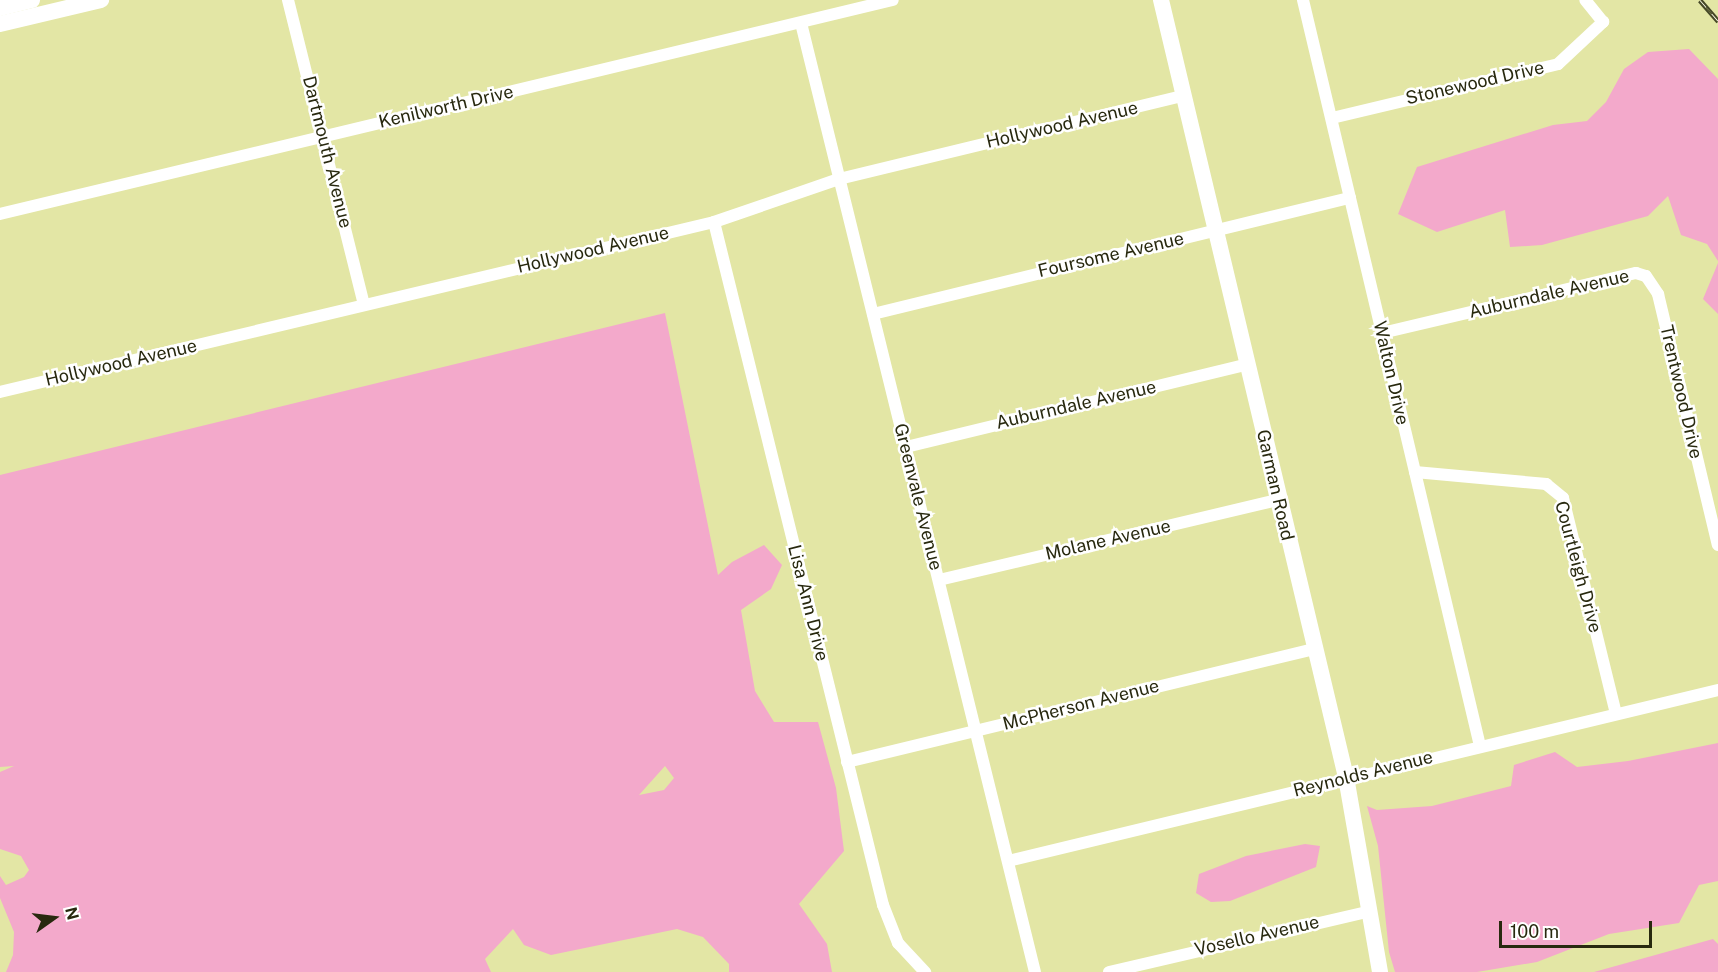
<!DOCTYPE html>
<style>
body{margin:0}
#map{position:relative;width:1718px;height:972px;overflow:hidden;background:#e3e6a5;font-family:"Public Sans",sans-serif}
div>[style]{position:absolute}
[style*='--x']{left:calc(var(--x)*1px);top:calc(var(--y)*1px);width:calc(var(--w)*1px);rotate:calc(var(--a)*1deg)}
.green>*{inset:0;background:#f3a9cb}
.street>*{height:12px;margin:-6px;padding:0 6px;transform-origin:6px;border-radius:6px;background:#fff}
.secondary>*{height:16px;margin:-8px;padding:0 8px;transform-origin:8px;border-radius:8px;background:#fff}
.rail>*{height:5px;margin-top:-2.5px;transform-origin:0;background:repeating-linear-gradient(90deg,#fff 0 9px,#454727 0 18px);box-sizing:border-box;border-block:2px solid #454727}
span{translate:-50% -50%;white-space:nowrap;text-align:center;line-height:1.15;-webkit-text-stroke:5px #fff;paint-order:stroke}
.street-label{font-size:18px;color:#28290f}
.north{position:absolute;left:24px;top:888px;width:60px;height:60px;-webkit-text-stroke:4px #fff;paint-order:stroke;rotate:76deg;font-size:16px;font-weight:700;line-height:24px;text-align:center;color:#28290f}
.north::after{content:'';display:block;margin:auto;width:21px;height:27px;background:#28290f;clip-path:polygon(50% 0,100% 100%,50% 72%,0 100%)}
.scale{position:absolute;left:1499px;top:921px;width:153px;height:27px;box-sizing:border-box;border:3px solid #28290f;border-top:0;padding-left:8px;font-size:18px;line-height:21px;white-space:nowrap;color:#28290f;-webkit-text-stroke:4px #fff;paint-order:stroke}
</style>
<div id="map">
<div class="green">
<i style="clip-path:polygon(1689px 49px,1718px 79px,1718px 261px,1707px 244px,1681px 235px,1668px 196px,1648px 216px,1542px 245px,1510px 247px,1505px 210px,1437px 232px,1398px 214px,1417px 167px,1553px 125px,1587px 121px,1606px 102px,1624px 69px,1648px 52px)"></i>
<i style="clip-path:polygon(1718px 263px,1718px 314px,1703px 299px)"></i>
<i style="clip-path:polygon(evenodd,665px 313px,718px 575px,732px 562px,764px 545px,782px 565px,771px 589px,741px 610px,755px 691px,774px 722px,818px 722px,836px 788px,844px 851px,799px 904px,827px 944px,832px 972px,729px 972px,729px 964px,703px 937px,677px 929px,551px 955px,524px 945px,513px 929px,485px 959px,491px 972px,6px 972px,13px 955px,14px 932px,0 898px,0 876px,6px 885px,24px 877px,29px 870px,21px 856px,0 849px,0 772px,14px 766px,0 767px,0 475px,665px 313px,665px 766px,674px 778px,664px 790px,639px 795px,665px 766px)"></i>
<i style="clip-path:polygon(1718px 743px,1718px 881px,1699px 885px,1679px 923px,1609px 934px,1537px 962px,1477px 972px,1395px 972px,1389px 952px,1378px 846px,1367px 806px,1377px 810px,1432px 806px,1511px 786px,1514px 765px,1555px 752px,1577px 767px,1628px 761px)"></i>
<i style="clip-path:polygon(1305px 844px,1320px 846px,1316px 867px,1230px 901px,1211px 902px,1196px 893px,1199px 874px,1246px 856px)"></i>
<i style="clip-path:polygon(1713px 939px,1718px 944px,1718px 972px,1594px 972px)"></i>
</div>
<div class="street">
<i style="--x:288;--y:0;--w:314;--a:76"></i>
<i style="--x:1303;--y:0;--w:767;--a:76.65"></i>
<i style="--x:801;--y:23;--w:977;--a:76.15"></i>
<i style="--x:1332;--y:118;--w:232;--a:-13.4"></i>
<i style="--x:1558;--y:64;--w:62;--a:-43"></i>
<i style="--x:1603;--y:22;--w:28;--a:-129"></i>
<i style="--x:0;--y:214;--w:918;--a:-13.48"></i>
<i style="--x:714;--y:222;--w:704;--a:76.1"></i>
<i style="--x:883;--y:905;--w:41;--a:68.5"></i>
<i style="--x:898;--y:943;--w:40;--a:47"></i>
<i style="--x:873;--y:314;--w:491;--a:-13.7"></i>
<i style="--x:1382;--y:333;--w:261;--a:-13.3"></i>
<i style="--x:1636;--y:273;--w:10;--a:17"></i>
<i style="--x:1646;--y:276;--w:22;--a:56"></i>
<i style="--x:1658;--y:294;--w:258;--a:76.6"></i>
<i style="--x:0;--y:392;--w:734;--a:-13.39"></i>
<i style="--x:714;--y:222;--w:132;--a:-19"></i>
<i style="--x:839;--y:179;--w:354;--a:-13.6"></i>
<i style="--x:906;--y:447;--w:350;--a:-13.6"></i>
<i style="--x:1415;--y:472;--w:132;--a:5.2"></i>
<i style="--x:1546;--y:484;--w:22;--a:39"></i>
<i style="--x:1563;--y:498;--w:222;--a:76.2"></i>
<i style="--x:939;--y:580;--w:348;--a:-13.3"></i>
<i style="--x:847;--y:762;--w:480;--a:-13.6"></i>
<i style="--x:1008;--y:861;--w:730;--a:-13.54"></i>
<i style="--x:1109;--y:972;--w:269;--a:-13.1"></i>
</div>
<div class="secondary">
<i style="--x:1161;--y:0;--w:799;--a:76.61"></i>
<i style="--x:1346;--y:777;--w:198;--a:80.1"></i>
<i style="--x:0;--y:8;--w:33;--a:-14"></i>
<i style="--x:0;--y:24;--w:104;--a:-13.4"></i>
</div>
<div class="rail">
<i style="--x:1700;--y:0;--w:28;--a:49"></i>
</div>
<div class="street-label">
<span style="left:1475px;top:83px;rotate:-13deg">Stonewood Drive</span>
<span style="left:446px;top:107px;rotate:-13deg">Kenilworth Drive</span>
<span style="left:1062px;top:125px;rotate:-13deg">Hollywood Avenue</span>
<span style="left:327px;top:152px;rotate:76deg">Dartmouth Avenue</span>
<span style="left:593px;top:250px;rotate:-13deg">Hollywood Avenue</span>
<span style="left:1111px;top:255px;rotate:-13deg">Foursome Avenue</span>
<span style="left:1549px;top:294px;rotate:-13deg">Auburndale Avenue</span>
<span style="left:121px;top:363px;rotate:-13deg">Hollywood Avenue</span>
<span style="left:1391px;top:373px;rotate:77deg">Walton Drive</span>
<span style="left:1681px;top:392px;rotate:77deg">Trentwood Drive</span>
<span style="left:1076px;top:405px;rotate:-13deg">Auburndale Avenue</span>
<span style="left:1275px;top:485px;rotate:77deg">Garman Road</span>
<span style="left:918px;top:497px;rotate:76deg">Greenvale Avenue</span>
<span style="left:1108px;top:540px;rotate:-13deg">Molane Avenue</span>
<span style="left:1578px;top:567px;rotate:75deg">Courtleigh Drive</span>
<span style="left:808px;top:603px;rotate:76deg">Lisa Ann Drive</span>
<span style="left:1081px;top:705px;rotate:-14deg">McPherson Avenue</span>
<span style="left:1363px;top:774px;rotate:-14deg">Reynolds Avenue</span>
<span style="left:1257px;top:936px;rotate:-13deg">Vosello Avenue</span>
</div>
<div class="north">N</div>
<div class="scale">100 m</div>
</div>
